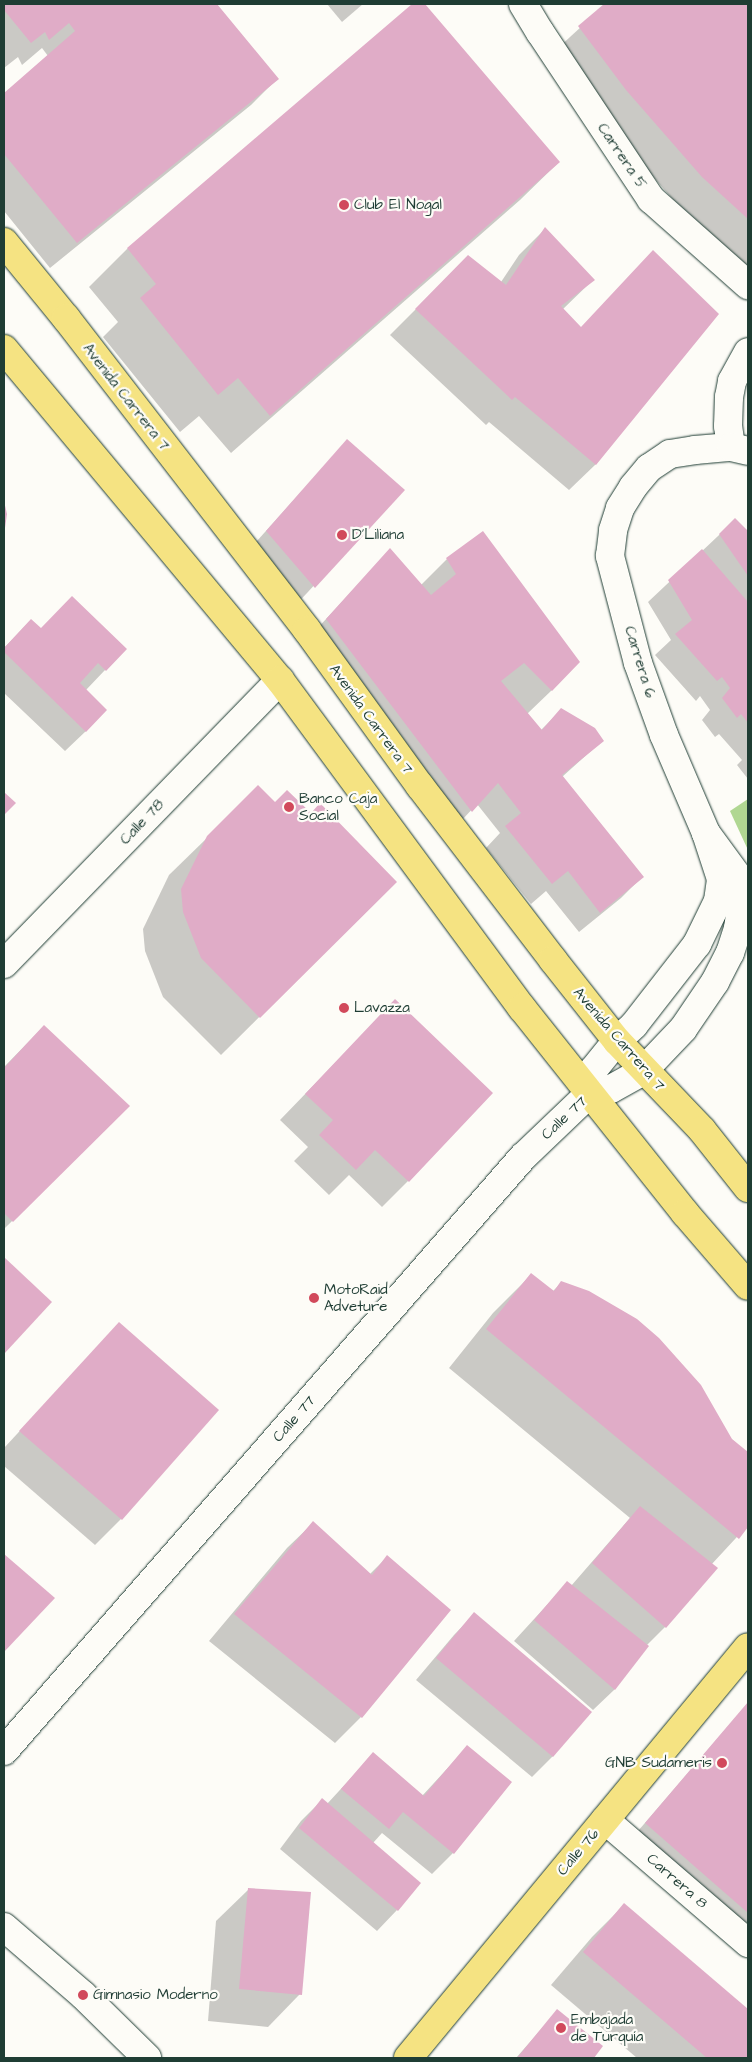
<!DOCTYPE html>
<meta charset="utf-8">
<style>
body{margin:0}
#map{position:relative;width:752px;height:2062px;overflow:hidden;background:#fdfcf7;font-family:"Architects Daughter",sans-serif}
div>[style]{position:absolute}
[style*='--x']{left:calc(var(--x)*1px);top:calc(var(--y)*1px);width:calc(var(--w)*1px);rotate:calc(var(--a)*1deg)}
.green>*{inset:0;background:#b0d792}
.shadow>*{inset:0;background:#0003}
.building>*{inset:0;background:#e0acc7}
.roads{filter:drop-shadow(0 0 1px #1f3d34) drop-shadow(0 0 1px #1f3d34)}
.minor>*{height:28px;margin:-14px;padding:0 14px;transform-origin:14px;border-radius:14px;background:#fdfcf7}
.major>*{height:28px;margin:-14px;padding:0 14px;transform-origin:14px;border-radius:14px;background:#f5e382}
.dots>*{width:14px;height:14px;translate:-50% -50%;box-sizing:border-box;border:2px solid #fdfcf7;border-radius:50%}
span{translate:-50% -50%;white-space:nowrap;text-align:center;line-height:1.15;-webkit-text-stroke:4.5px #fdfcf7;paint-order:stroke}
.street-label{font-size:15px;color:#1f3d34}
.poi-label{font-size:15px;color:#1f3d34}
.left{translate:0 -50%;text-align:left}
.right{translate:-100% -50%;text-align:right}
.frame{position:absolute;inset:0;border:5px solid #1f3d34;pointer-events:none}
</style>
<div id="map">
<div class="green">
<i style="clip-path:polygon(748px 799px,748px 850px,730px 811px)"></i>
</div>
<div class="shadow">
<i style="clip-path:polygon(4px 4px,215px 4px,277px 79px,251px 105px,50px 268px,4px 211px,4px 94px,48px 56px,42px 48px,22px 65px,18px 57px,4px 68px)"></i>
<i style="clip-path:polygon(327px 4px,363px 4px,342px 22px)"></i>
<i style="clip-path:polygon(414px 4px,423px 4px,559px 162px,520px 200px,231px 453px,199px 416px,180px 432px,103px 337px,118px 322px,89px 287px,127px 249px)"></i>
<i style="clip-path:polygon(606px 4px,748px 4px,748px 268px,676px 203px,601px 117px,558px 48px)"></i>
<i style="clip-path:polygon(545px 229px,593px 280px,562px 310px,580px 328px,717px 314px,595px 465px,569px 490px,489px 422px,486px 425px,390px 335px,468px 257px,501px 282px,519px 255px)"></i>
<i style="clip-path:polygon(347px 441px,403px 490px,293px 608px,246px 553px)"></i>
<i style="clip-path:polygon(735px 520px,748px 532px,748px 779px,737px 765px,742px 760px,719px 734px,715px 737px,702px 720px,710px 710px,700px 696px,696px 701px,655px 655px,671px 640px,648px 602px)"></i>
<i style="clip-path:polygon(390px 550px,421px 585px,447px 559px,552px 690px,527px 714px,541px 730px,562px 709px,602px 741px,562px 777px,642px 877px,621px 898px,579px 932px,546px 891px,531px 904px,486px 848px,500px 833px,477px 804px,446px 837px,301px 646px)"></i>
<i style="clip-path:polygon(31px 620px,41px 629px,125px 649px,86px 690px,86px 731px,65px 751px,4px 693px,4px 648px)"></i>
<i style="clip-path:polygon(275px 804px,395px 882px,221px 1055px,163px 997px,145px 951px,143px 929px,169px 875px,208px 837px)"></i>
<i style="clip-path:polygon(395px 1001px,408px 1181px,382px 1207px,349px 1175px,329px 1195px,294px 1161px,308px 1147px,280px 1120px)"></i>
<i style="clip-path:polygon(44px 1026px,128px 1106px,4px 1229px,4px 1067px)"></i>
<i style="clip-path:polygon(4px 1259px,50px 1302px,4px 1352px)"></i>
<i style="clip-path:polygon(531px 1275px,552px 1292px,561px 1283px,748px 1454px,748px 1525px,711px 1565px,665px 1627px,647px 1645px,614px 1690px,593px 1710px,514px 1641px,567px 1583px,571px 1586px,630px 1518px,449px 1368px,493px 1313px)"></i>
<i style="clip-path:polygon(119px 1324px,121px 1519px,95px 1545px,4px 1466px,4px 1448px)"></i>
<i style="clip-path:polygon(313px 1523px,370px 1574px,387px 1557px,361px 1717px,335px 1743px,209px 1641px,287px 1548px)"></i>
<i style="clip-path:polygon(4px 1555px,53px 1598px,4px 1650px)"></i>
<i style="clip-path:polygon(474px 1614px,553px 1756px,532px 1777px,416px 1680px,454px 1635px)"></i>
<i style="clip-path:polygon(748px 1703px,748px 1921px,745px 1924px,638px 1831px)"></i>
<i style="clip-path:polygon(467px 1747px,510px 1783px,453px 1853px,432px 1874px,382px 1833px,373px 1843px,397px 1910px,377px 1931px,280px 1849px,301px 1821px,322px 1800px,327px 1804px,373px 1754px,422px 1796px)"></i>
<i style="clip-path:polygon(249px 1889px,300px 1994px,268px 2027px,208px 2021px,216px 1921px)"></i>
<i style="clip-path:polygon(624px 1905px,748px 2010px,748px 2058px,637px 2058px,551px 1985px,592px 1937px)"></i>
<i style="clip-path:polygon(557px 2011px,601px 2047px,592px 2058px,516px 2058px)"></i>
</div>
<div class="building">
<i style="clip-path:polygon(4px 4px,217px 4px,279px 79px,77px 243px,4px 154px,4px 93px,75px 31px,69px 23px,49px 40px,45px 32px,31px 43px,4px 10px)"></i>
<i style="clip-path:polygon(412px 4px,425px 4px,560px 162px,270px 416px,238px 378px,218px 395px,140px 298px,156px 284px,127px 248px)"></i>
<i style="clip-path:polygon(604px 4px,748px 4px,748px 219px,702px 177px,626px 90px,578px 26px)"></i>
<i style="clip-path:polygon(545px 227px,595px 280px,561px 306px,581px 327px,653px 250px,719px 314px,596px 465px,515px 397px,512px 400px,415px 309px,468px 255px,506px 285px)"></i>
<i style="clip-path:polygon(347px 439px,405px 490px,315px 588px,266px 531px)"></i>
<i style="clip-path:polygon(4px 501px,7px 514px,5px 528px,4px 528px)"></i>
<i style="clip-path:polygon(735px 518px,748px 531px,748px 576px,719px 534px)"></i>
<i style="clip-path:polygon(483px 531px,580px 662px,552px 691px,524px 663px,501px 681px,542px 730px,561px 708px,595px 728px,604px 741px,562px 775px,644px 877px,600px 913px,568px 871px,552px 884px,505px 826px,521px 813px,498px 783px,472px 812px,326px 619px,390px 548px,431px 595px,456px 574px,446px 558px)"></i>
<i style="clip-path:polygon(702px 549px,748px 602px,748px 723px,741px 714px,737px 718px,722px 698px,730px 688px,722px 677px,717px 681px,675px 634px,692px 620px,668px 580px)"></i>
<i style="clip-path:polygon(72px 596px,127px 649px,106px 671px,98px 663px,80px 683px,107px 710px,86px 732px,4px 652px,4px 648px,31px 619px,41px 628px)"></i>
<i style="clip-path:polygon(258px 785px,275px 802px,287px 790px,311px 813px,320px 803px,397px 882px,260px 1018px,201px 958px,183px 912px,181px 889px,207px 836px)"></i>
<i style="clip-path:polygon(4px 792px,16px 803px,4px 815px)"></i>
<i style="clip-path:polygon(395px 999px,493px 1093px,409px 1182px,375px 1150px,356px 1170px,319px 1135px,333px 1120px,305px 1094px)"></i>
<i style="clip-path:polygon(44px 1025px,130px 1106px,13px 1222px,4px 1213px,4px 1068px)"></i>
<i style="clip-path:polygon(4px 1257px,52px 1302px,4px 1354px)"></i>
<i style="clip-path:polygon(531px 1273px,554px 1291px,561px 1281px,589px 1291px,637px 1319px,659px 1338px,701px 1385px,732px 1439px,748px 1452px,748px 1527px,739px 1539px,486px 1329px)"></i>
<i style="clip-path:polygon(119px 1322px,219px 1410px,122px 1520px,19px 1431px)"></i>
<i style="clip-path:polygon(640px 1506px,718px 1568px,666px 1628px,592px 1563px)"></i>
<i style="clip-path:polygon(313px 1521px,372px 1575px,387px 1555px,451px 1610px,362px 1718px,234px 1614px)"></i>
<i style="clip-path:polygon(4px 1554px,55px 1598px,4px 1652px)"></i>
<i style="clip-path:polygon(567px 1581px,649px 1646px,615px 1690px,534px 1620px)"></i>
<i style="clip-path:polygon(474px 1612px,592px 1712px,553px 1757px,436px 1658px)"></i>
<i style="clip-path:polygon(748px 1702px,748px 1913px,645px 1823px)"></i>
<i style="clip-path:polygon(467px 1745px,512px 1782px,454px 1854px,403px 1812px,389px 1829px,341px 1789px,373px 1752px,424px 1796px)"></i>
<i style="clip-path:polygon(322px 1798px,421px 1883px,398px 1911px,299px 1828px)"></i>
<i style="clip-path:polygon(248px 1888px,311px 1892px,302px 1995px,239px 1989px)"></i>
<i style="clip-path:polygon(624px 1903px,748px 2009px,748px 2058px,707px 2058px,583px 1952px)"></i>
<i style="clip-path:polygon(557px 2009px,603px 2046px,594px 2058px,517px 2058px)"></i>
</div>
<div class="roads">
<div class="minor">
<i style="--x:523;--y:4;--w:33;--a:59"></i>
<i style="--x:540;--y:32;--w:201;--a:56.4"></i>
<i style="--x:651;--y:199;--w:130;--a:41.6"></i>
<i style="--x:731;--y:447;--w:21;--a:-98"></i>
<i style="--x:728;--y:426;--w:29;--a:-88"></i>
<i style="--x:729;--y:397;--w:16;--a:-79"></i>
<i style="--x:732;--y:381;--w:33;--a:-61"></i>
<i style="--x:4;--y:964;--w:396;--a:-45.8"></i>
<i style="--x:590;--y:1093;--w:24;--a:-81"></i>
<i style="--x:594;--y:1069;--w:36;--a:-51"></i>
<i style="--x:617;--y:1041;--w:23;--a:-43"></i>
<i style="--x:634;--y:1025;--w:103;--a:-52.1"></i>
<i style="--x:697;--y:944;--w:48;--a:-64"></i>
<i style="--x:718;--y:901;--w:22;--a:-82"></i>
<i style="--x:721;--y:879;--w:48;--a:-108.1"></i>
<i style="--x:706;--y:833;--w:107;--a:-113.2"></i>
<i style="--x:664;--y:735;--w:77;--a:-109.9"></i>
<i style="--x:638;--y:663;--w:111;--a:-104.7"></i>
<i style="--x:610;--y:556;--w:26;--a:-83"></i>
<i style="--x:613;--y:530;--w:23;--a:-72"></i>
<i style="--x:620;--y:508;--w:25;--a:-58"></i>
<i style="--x:633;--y:487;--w:25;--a:-50"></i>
<i style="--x:649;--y:468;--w:25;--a:-34"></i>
<i style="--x:670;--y:454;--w:25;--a:-9"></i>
<i style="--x:695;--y:450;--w:36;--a:-5"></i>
<i style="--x:731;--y:447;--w:17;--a:13"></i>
<i style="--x:4;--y:1751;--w:789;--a:-48.86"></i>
<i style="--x:523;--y:1157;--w:93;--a:-43.7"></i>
<i style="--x:590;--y:1093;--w:21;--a:-11"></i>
<i style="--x:611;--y:1089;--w:37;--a:-29"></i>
<i style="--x:643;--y:1071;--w:58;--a:-46.4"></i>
<i style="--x:683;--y:1029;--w:57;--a:-55.8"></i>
<i style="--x:715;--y:982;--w:33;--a:-63"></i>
<i style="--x:730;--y:953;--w:26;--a:-72"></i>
<i style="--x:738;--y:928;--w:26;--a:-81"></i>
<i style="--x:742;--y:902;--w:24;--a:-97"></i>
<i style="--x:739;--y:878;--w:56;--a:-126.3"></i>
<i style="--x:605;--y:1820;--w:189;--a:40.7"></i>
<i style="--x:4;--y:1927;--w:104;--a:40.7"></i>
<i style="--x:83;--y:1995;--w:90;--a:44.5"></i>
</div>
<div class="major">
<i style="--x:4;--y:242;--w:98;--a:50.8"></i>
<i style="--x:66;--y:318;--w:394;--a:52.3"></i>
<i style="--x:307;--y:630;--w:193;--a:54.1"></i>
<i style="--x:420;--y:786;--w:219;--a:52.6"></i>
<i style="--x:553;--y:960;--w:103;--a:51.7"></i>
<i style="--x:617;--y:1041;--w:123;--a:46.3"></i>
<i style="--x:702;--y:1130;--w:74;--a:51.6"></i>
<i style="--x:4;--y:349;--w:431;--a:50.2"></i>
<i style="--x:280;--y:680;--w:408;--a:53.6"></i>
<i style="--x:522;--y:1008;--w:262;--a:51.5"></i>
<i style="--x:685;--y:1213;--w:96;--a:49.2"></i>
<i style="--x:408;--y:2058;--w:533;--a:-50.4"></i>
</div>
</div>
<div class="dots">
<i style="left:344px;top:205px;background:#d1495b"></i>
<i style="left:342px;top:535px;background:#d1495b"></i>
<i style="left:289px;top:807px;background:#d1495b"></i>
<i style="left:344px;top:1008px;background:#d1495b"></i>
<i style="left:314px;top:1298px;background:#d1495b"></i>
<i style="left:722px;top:1763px;background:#d1495b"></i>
<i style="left:83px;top:1995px;background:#d1495b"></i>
<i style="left:561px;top:2028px;background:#d1495b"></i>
</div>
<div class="street-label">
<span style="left:622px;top:156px;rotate:56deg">Carrera 5</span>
<span style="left:126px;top:397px;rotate:52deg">Avenida Carrera 7</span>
<span style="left:640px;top:662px;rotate:73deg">Carrera 6</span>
<span style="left:371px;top:719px;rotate:54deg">Avenida Carrera 7</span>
<span style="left:142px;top:822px;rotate:-46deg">Calle 78</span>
<span style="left:619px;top:1039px;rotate:49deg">Avenida Carrera 7</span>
<span style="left:564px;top:1118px;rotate:-43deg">Calle 77</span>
<span style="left:294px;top:1419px;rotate:-49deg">Calle 77</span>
<span style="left:578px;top:1852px;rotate:-50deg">Calle 76</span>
<span style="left:677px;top:1881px;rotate:41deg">Carrera 8</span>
</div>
<div class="poi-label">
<span class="left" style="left:354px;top:205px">Club El Nogal</span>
<span class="left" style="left:352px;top:535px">D'Liliana</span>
<span class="left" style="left:299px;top:807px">Banco Caja<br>Social</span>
<span class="left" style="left:354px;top:1008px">Lavazza</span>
<span class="left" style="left:324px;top:1298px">MotoRaid<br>Adveture</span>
<span class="right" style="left:712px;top:1763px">GNB Sudameris</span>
<span class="left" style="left:93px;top:1995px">Gimnasio Moderno</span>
<span class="left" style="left:571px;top:2028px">Embajada<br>de Turquía</span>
</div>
<div class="frame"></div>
</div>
